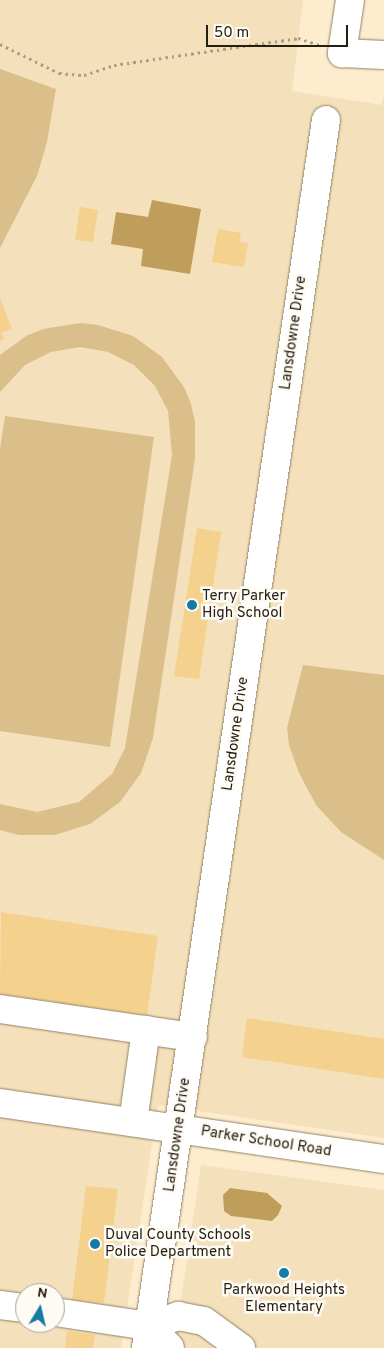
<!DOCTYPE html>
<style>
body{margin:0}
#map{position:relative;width:384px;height:1348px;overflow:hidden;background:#fdeccd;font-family:Overpass,sans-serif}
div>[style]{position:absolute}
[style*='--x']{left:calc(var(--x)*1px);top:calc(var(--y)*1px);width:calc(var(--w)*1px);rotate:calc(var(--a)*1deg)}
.built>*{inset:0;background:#f4e0bb}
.green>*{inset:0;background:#dbbf8a}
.water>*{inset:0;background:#bf9e5b}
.building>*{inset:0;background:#f4d18d}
.path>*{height:3px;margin-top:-1.5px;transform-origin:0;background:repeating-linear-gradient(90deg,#aa9e86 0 2.5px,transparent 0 6.5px)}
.roads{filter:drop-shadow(0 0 1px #918266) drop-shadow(0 0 1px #918266)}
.minor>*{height:28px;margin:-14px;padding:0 14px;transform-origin:14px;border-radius:14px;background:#fff}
.dots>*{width:14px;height:14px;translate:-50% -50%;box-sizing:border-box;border:2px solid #fefbf5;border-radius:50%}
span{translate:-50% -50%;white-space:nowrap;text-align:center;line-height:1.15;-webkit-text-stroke:5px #fefbf5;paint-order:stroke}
.street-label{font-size:15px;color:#241e12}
.poi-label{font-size:15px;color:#241e12}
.left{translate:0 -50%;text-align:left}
.north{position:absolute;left:15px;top:1283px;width:50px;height:50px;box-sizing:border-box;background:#fefbf5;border:1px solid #a7a39a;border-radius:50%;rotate:9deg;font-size:14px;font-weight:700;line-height:20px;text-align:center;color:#241e12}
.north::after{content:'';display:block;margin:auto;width:18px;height:22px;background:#157ba6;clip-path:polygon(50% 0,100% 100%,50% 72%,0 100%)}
.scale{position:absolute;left:206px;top:25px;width:142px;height:22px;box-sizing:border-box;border:2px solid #241e12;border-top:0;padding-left:6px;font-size:15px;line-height:18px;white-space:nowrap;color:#241e12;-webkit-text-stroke:4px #fefbf5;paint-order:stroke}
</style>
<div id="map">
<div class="built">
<i style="clip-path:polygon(evenodd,0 0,303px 0,292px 91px,382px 105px,384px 95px,384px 1138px,158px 1105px,121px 1348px,0 1348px,0 0,25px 1293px,55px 1293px,55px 1323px,25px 1323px,25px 1293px)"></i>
<i style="clip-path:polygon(201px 1165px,384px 1190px,384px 1348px,174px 1348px)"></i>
</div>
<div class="green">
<i style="clip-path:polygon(0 69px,56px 89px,47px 142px,37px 176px,0 248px)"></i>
<i style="clip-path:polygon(80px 323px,98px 325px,133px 336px,162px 357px,184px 387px,191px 404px,195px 422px,195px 458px,153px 738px,141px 773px,120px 802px,90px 824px,55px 835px,19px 835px,0 830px,0 804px,37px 812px,79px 802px,112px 774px,125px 748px,172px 455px,168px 411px,155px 386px,134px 365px,108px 352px,80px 347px,51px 352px,25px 365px,0 392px,0 355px,26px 336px,43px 329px)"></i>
<i style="clip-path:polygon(5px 416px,154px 437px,110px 747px,0 731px,0 449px)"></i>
<i style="clip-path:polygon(303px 665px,384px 675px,384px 860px,341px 832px,316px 805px,299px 773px,289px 745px,287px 728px)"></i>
</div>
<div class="water">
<i style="clip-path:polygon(152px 200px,201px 209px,190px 274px,141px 266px,143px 249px,111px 244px,116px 212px,148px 217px)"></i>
<i style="clip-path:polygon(230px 1188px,267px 1193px,282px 1206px,278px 1215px,272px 1221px,231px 1216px,224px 1211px,223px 1195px)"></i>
</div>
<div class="building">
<i style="clip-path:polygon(80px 207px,98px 210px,93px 242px,75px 240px)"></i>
<i style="clip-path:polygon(218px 229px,241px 233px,239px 242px,248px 243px,244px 267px,212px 262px)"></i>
<i style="clip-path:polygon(0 298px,12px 329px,1px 333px,4px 339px,0 341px)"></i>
<i style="clip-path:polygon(197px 528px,221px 532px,199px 679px,174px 676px)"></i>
<i style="clip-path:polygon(1px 912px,158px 936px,147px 1015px,77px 1005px,76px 1013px,56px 1010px,57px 1002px,0 994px)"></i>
<i style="clip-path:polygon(247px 1018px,384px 1039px,384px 1079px,242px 1057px)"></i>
<i style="clip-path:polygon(86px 1186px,118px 1189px,104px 1303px,72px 1300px)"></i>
<i style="clip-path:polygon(67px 1331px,95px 1335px,93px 1348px,65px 1348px)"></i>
</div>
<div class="path">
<i style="--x:0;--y:44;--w:66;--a:26.2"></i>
<i style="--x:59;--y:73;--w:25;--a:5"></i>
<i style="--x:84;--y:75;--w:32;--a:-18"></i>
<i style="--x:114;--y:65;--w:186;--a:-8.3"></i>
<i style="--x:298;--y:38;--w:23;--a:18"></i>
</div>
<div class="roads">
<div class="minor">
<i style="--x:350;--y:0;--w:54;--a:98.6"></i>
<i style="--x:342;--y:53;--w:42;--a:2.7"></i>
<i style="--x:0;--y:1009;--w:195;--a:8.3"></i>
<i style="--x:0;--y:1103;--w:388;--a:8.3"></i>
<i style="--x:133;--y:1122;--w:93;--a:-82"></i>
<i style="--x:0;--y:1305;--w:25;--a:7"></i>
<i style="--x:55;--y:1312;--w:95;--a:8.5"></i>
<i style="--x:149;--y:1326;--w:31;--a:-19"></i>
<i style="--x:178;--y:1316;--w:26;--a:11"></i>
<i style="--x:204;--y:1321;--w:46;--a:36.1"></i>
<i style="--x:149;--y:1326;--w:30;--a:46"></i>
<i style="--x:146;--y:1348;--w:1241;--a:-81.66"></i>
</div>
</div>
<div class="dots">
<i style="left:192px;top:605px;background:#157ba6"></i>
<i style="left:95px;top:1244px;background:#157ba6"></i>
<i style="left:284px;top:1273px;background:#157ba6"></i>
</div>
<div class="street-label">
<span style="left:294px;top:333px;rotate:-82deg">Lansdowne Drive</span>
<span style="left:236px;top:734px;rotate:-82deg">Lansdowne Drive</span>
<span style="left:178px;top:1135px;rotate:-82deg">Lansdowne Drive</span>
<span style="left:266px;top:1142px;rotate:9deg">Parker School Road</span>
</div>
<div class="poi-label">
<span class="left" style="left:202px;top:605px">Terry Parker<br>High School</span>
<span class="left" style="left:105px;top:1244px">Duval County Schools<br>Police Department</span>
<span style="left:284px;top:1299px">Parkwood Heights<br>Elementary</span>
</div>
<div class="north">N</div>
<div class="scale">50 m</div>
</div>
